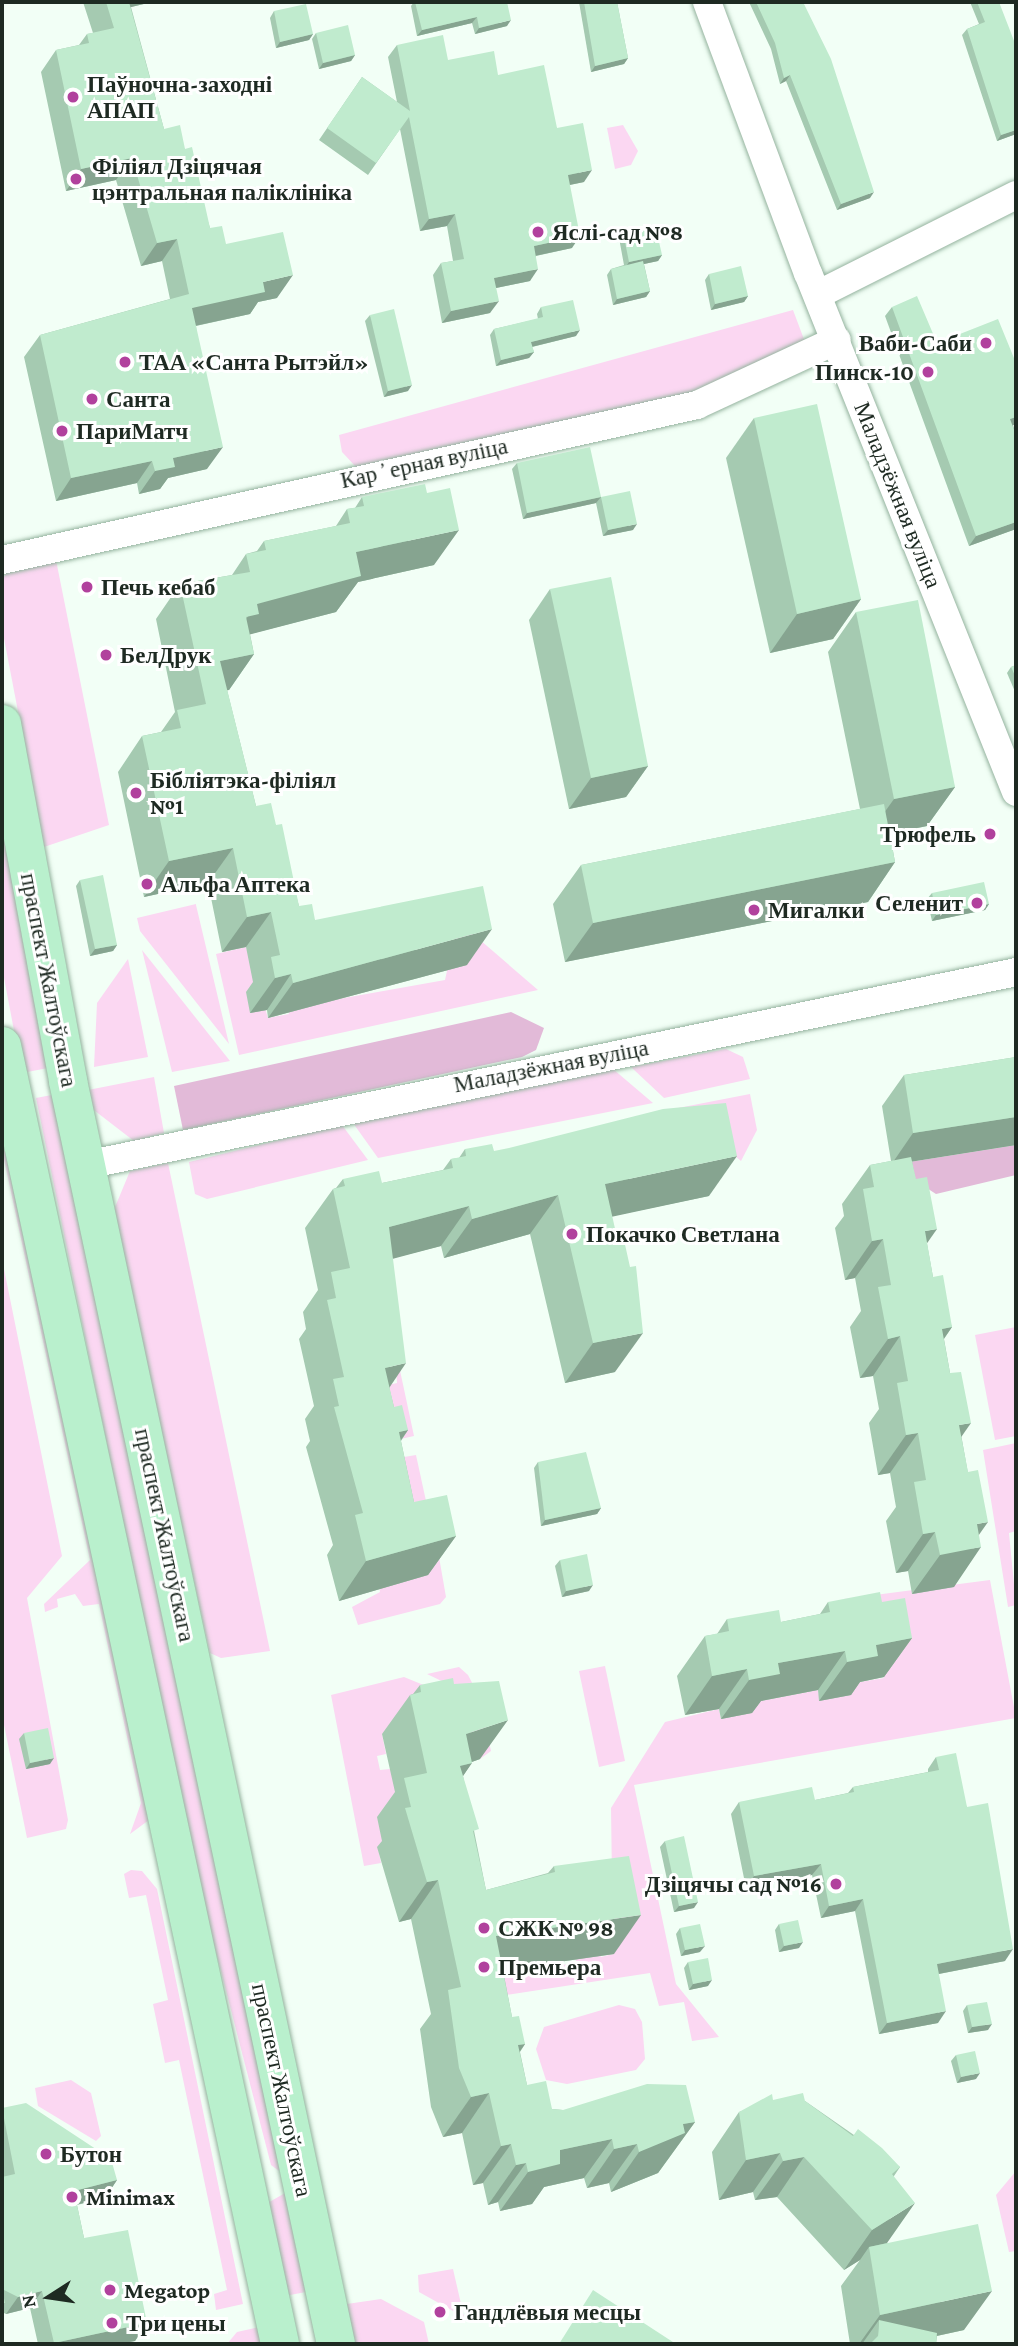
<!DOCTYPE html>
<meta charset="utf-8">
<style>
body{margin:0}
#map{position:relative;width:1018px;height:2346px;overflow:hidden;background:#f2fff6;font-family:"Crimson Pro",serif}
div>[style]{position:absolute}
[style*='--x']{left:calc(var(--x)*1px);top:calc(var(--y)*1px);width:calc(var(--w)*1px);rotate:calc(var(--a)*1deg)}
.green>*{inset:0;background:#fbd7f2}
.forest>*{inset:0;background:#e2bad8}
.roads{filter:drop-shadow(0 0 2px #94b39e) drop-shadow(0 0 2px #94b39e)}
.street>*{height:28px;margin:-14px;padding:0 14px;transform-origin:14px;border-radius:14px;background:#fff}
.primary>*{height:38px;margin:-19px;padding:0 19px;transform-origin:19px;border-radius:19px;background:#b9f0cd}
.wall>*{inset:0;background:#a5cab1}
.shaded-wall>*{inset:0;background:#86a490}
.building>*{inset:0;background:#c0ebce}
.dots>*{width:19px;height:19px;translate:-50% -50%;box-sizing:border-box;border:4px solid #fff;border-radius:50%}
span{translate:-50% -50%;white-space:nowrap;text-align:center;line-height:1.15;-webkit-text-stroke:6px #fff;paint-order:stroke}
.poi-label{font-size:23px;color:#1e2a22;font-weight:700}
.left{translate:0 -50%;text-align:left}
.right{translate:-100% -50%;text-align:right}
.street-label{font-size:23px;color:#1e2a22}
.frame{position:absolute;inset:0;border:4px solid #1e2a22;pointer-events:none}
.north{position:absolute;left:14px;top:2262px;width:70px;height:70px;-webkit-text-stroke:5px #fff;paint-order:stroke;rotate:258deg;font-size:19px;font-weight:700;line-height:28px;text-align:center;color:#1e2a22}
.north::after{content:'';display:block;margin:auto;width:24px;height:32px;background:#1e2a22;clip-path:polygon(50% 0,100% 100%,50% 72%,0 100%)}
</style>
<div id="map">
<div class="green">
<i style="clip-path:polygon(623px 125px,638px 151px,631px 165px,615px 169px,607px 128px)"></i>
<i style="clip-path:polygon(793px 310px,805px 342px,695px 395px,356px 467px,342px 452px,339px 435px)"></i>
<i style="clip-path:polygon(56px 560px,109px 825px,44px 847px,2px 628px,2px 580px,7px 572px)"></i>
<i style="clip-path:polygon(2px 821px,48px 1068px,22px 1073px,2px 967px)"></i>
<i style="clip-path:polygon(196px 904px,196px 905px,229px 1044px,140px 931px,137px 918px)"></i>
<i style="clip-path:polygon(458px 921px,538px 990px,239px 1055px,216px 954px,246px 947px,268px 1018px,289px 1014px,288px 1008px,445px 980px)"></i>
<i style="clip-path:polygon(142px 950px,230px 1061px,172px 1072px)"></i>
<i style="clip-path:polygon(128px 959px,148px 1057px,94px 1067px,97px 1003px)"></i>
<i style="clip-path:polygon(726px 1049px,743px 1057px,750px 1079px,664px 1098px,631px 1067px)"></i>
<i style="clip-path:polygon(613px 1069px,653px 1103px,378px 1158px,353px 1123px)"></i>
<i style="clip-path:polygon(154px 1077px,164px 1133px,134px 1141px,86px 1104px,83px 1091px)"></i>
<i style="clip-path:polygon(62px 1093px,284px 2167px,279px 2171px,271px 2165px,193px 1863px,36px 1098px)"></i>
<i style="clip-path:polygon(750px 1094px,757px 1130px,741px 1161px,678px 1108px)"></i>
<i style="clip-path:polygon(342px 1125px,368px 1160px,207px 1199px,195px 1194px,189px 1162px)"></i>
<i style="clip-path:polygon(2px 1150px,16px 1158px,149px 1820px,130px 1834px,141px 1803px,99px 1604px,83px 1606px,75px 1594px,57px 1599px,58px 1607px,45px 1612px,44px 1604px,90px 1560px)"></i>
<i style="clip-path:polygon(168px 1163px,270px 1651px,221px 1658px,210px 1653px,113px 1212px,130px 1171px)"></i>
<i style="clip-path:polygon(2px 1259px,62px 1556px,27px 1598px,68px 1820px,66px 1829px,27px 1838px,2px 1715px)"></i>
<i style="clip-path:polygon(1016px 1327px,1016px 1436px,995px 1440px,975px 1335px)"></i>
<i style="clip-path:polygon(395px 1347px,414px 1436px,387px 1442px,375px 1388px,397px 1383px)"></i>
<i style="clip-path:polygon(1016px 1443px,1016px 1531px,1009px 1533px,1016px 1605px,1008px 1607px,983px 1450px)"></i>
<i style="clip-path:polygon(416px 1455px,426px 1501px,380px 1512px,392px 1459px)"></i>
<i style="clip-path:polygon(435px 1534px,446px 1597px,440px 1604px,358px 1625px,352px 1607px,380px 1592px,379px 1586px)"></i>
<i style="clip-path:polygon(990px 1580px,1016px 1718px,634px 1785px,676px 1984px,719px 2037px,692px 2041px,684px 2002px,659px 2006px,650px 1973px,499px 1996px,491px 1962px,508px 1959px,511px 1971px,523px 1968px,521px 1959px,548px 1959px,550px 1968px,576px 1962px,575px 1954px,598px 1943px,601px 1957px,613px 1954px,611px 1808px,665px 1722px,719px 1709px,721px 1719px,750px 1703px,818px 1690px,820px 1701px,848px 1684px,884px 1678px,854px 1642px,844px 1599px)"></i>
<i style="clip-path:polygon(605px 1666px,625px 1761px,599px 1767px,579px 1671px)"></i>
<i style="clip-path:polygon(459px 1667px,468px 1675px,481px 1700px,427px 1674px)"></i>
<i style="clip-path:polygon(404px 1677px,482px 1709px,491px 1751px,480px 1759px,382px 1734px,386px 1754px,377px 1756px,380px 1770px,390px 1769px,406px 1781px,388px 1845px,378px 1848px,381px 1863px,364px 1866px,331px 1695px)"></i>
<i style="clip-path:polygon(131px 1870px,142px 1871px,157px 1889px,243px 2304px,216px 2310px,214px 2294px,227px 2290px,179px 2060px,165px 2063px,153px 2004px,168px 2000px,146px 1895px,129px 1898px,124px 1874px)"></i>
<i style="clip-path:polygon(619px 2005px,635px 2009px,642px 2022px,645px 2059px,636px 2070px,567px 2084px,546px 2080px,536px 2049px,544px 2027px)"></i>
<i style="clip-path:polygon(71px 2080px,91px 2093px,101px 2136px,96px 2141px,38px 2106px,35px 2088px)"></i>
<i style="clip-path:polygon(1016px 2171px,1016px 2251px,1009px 2252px,996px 2195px)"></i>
<i style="clip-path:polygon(285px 2193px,311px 2291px,285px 2296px,266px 2204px)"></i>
<i style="clip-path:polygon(453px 2269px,464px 2317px,419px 2292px,418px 2275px)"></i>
<i style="clip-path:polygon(381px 2299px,424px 2322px,429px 2344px,348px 2344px,340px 2305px)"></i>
<i style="clip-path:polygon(260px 2327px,264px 2344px,227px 2344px,237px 2332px)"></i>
</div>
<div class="forest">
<i style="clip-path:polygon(511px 1012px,544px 1028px,536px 1050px,522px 1057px,183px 1130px,174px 1086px)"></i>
<i style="clip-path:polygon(1016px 1145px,1016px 1175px,936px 1194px,891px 1165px)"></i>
</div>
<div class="roads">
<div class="street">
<i style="--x:707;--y:2;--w:289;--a:69.6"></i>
<i style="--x:808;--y:273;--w:559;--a:68.16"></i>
<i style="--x:819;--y:294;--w:220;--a:-26.7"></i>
<i style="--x:2;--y:560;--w:712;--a:-12.57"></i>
<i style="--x:697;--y:405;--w:154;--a:-24.9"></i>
<i style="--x:86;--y:1165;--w:950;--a:-11.72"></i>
</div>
<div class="primary">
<i style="--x:2;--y:724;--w:363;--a:79.5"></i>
<i style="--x:68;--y:1081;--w:1291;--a:78.02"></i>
<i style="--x:2;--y:1046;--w:1327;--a:77.91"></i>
</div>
</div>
<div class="wall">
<i style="clip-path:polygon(83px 2px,149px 2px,148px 3px,131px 7px,164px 129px,185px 149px,210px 228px,277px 298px,258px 302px,250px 314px,196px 326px,207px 469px,168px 478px,160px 489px,139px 494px,137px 483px,56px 501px,24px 357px,40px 335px,170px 299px,162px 261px,141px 266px,116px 180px,66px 191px,41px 72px,56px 50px,79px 45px,87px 34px,93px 33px)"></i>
<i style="clip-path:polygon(414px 2px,449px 2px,449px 3px,507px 26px,475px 34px,472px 23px,417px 36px,411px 6px)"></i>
<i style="clip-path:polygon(579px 2px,617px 2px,628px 58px,624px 64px,591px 72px)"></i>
<i style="clip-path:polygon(749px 2px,803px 2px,870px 198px,837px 210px,786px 81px,780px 84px,771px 49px)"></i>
<i style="clip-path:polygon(970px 2px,999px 2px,1016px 134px,997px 141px,962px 35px,967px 29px,979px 24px)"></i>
<i style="clip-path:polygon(274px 11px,313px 34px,309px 40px,276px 48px,270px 18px)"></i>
<i style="clip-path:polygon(316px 33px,355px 55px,351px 61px,319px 69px,312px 39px)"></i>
<i style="clip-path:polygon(397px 45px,498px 75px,557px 128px,584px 182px,570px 185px,572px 248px,536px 256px,530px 281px,496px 288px,490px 313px,442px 323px,433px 275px,441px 263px,453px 261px,447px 226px,420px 231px,400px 129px,368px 175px,319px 140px,362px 77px,397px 102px,388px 57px)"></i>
<i style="clip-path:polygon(623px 232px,662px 255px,658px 261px,644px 264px,650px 291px,646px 297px,613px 305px,607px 275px,611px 269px,624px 265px,619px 238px)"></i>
<i style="clip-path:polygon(709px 274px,748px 296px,744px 302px,711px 310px,705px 280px)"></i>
<i style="clip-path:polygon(541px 307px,576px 336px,532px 347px,534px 352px,529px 358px,496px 366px,490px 335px,494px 329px,538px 319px,537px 314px)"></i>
<i style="clip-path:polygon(892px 307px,937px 343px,1016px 363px,1016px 424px,1013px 425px,1016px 435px,1016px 529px,969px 546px,885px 316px)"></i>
<i style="clip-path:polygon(370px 315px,408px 391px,384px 397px,365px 321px)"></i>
<i style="clip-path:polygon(754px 418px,861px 599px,833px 639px,770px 653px,726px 458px)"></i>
<i style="clip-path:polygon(517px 463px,601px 497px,633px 530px,603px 536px,596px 503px,523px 519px,512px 469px)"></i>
<i style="clip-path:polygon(362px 497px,434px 565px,358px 582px,336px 612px,250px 634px,254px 654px,229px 690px,227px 690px,256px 806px,276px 825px,299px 906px,315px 920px,467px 965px,268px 1018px,267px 1010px,250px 1013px,246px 992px,253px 982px,246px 947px,222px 952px,208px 883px,144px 897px,118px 772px,142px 736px,161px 732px,175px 712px,156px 619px,180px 584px,232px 575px,246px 554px,257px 551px,264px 541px,336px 526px,347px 509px,355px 508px)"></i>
<i style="clip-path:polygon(550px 589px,648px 766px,626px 797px,569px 809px,529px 620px)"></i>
<i style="clip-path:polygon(856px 612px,955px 787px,927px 826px,890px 834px,895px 862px,868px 902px,565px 962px,553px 904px,581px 865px,860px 809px,828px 652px)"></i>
<i style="clip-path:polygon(1016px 665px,1016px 694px,1007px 673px,1011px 667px)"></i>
<i style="clip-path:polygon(80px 880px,117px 945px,113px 951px,90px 956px,76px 886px)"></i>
<i style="clip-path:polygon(932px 893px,989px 904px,985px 910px,932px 921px,927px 899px)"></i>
<i style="clip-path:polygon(1016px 1057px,1016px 1145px,912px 1161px,933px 1277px,952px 1327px,944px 1339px,979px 1535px,954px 1587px,912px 1594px,908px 1571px,896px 1573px,886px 1521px,896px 1507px,890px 1473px,878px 1475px,869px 1423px,879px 1409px,873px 1376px,860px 1378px,850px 1327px,861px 1311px,855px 1278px,845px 1280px,835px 1228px,844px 1216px,842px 1204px,870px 1165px,891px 1161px,882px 1106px,904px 1075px)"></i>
<i style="clip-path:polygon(465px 1149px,494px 1151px,709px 1196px,612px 1216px,615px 1372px,565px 1383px,530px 1234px,444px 1258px,441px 1246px,393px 1258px,389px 1387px,394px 1407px,408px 1430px,401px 1441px,414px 1502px,456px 1536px,428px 1575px,339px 1601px,327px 1555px,333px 1545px,306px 1447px,310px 1441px,305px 1419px,314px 1406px,299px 1339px,306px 1329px,303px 1312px,318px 1290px,305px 1228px,333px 1189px,336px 1188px,343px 1179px,382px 1183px,443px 1170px,451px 1159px,459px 1158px)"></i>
<i style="clip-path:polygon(538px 1462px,601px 1508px,597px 1514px,541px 1526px,534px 1468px)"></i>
<i style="clip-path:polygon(560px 1560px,589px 1591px,562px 1597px,555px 1566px)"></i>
<i style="clip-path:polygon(828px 1602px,882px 1602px,912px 1638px,884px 1677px,860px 1682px,851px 1695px,819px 1701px,818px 1690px,761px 1701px,752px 1713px,721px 1719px,719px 1709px,685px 1715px,677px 1676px,705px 1636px,717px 1634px,727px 1619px,781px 1622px,820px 1614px)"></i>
<i style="clip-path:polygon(454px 1684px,480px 1759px,472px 1762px,463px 1776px,486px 1890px,548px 1873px,554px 1866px,614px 1954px,503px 1970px,512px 2017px,525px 2044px,520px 2052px,527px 2085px,552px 2109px,695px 2122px,658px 2173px,611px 2192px,609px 2183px,587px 2188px,584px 2178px,544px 2187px,532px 2204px,500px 2211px,498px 2202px,488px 2205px,483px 2183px,473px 2185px,462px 2133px,443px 2137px,431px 2107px,420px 2029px,431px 2014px,411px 1919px,399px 1922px,377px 1847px,382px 1841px,377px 1817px,395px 1792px,382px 1734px,410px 1695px,413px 1694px,420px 1685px)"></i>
<i style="clip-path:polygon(24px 1733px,50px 1764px,26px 1769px,19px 1739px)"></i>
<i style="clip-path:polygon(936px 1757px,967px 1807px,1005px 1961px,939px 1974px,938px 2023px,879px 2034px,855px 1911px,821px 1918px,812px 1875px,746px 1888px,731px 1814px,739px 1802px,815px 1800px,848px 1793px,853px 1787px,928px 1772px,928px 1769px)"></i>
<i style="clip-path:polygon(665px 1841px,694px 1908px,674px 1912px,660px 1847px)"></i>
<i style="clip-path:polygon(779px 1924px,799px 1948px,779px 1952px,775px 1930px)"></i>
<i style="clip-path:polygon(680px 1928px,700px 1952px,681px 1956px,676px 1934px)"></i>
<i style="clip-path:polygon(688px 1962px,708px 1986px,689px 1990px,684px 1968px)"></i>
<i style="clip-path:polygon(967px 2005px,988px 2030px,968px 2033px,963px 2011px)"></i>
<i style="clip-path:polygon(956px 2055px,976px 2079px,957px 2083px,951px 2061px)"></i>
<i style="clip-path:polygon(773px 2100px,805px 2101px,900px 2167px,894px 2176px,887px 2243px,964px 2330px,937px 2336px,936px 2344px,850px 2344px,841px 2286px,860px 2260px,844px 2270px,777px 2197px,755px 2200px,753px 2192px,719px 2200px,712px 2152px,739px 2112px)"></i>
<i style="clip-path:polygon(2px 2108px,117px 2180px,105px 2198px,77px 2205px,84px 2238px,147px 2323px,135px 2341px,118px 2344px,38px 2344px,30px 2308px,6px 2314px,2px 2312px)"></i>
</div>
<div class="shaded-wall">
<i style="clip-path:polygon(117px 2px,149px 2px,148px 3px,110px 12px)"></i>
<i style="clip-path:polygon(477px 17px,472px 23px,417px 36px,422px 30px)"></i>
<i style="clip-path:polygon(511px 20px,507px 26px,475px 34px,479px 28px)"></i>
<i style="clip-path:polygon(313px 34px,309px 40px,276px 48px,280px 42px)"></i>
<i style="clip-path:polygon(355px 55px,351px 61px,319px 69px,323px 63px)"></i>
<i style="clip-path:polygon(628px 58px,624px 64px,591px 72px,595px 66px)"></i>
<i style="clip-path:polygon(790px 75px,786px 81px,780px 84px,784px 78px)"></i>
<i style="clip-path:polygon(1016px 130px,1016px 134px,997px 141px,1001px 135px)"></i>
<i style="clip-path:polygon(132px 158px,116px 180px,66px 191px,81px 169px)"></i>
<i style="clip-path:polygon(592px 170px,584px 182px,559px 187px,568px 175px)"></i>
<i style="clip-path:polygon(874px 192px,870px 198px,837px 210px,841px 204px)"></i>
<i style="clip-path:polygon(455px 214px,447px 226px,420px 231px,429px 219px)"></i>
<i style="clip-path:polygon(580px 236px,572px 248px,525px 258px,534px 246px)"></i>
<i style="clip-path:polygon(177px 239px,162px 261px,141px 266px,157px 243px)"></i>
<i style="clip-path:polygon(662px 255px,658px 261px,625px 268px,629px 262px)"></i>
<i style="clip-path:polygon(538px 269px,530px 281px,486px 290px,494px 278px)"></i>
<i style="clip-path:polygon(293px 275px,277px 298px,258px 302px,250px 314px,176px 330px,192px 308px,263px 282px)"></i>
<i style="clip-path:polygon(650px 291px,646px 297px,613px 305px,617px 299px)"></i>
<i style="clip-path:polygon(748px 296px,744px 302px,711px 310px,715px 304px)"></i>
<i style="clip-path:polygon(499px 301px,490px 313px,442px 323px,451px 311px)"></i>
<i style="clip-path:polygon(580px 330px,576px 336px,527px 348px,531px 342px)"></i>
<i style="clip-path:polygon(534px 352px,529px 358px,496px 366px,501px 360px)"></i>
<i style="clip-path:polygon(412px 385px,408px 391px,384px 397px,388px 391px)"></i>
<i style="clip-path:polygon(1016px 417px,1016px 424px,1004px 429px,1010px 419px)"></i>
<i style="clip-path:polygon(223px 447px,207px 469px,168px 478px,160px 489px,139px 494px,155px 471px,173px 458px)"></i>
<i style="clip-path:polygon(152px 461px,137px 483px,56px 501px,71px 478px)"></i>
<i style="clip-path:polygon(601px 497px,596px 503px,523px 519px,527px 513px)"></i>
<i style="clip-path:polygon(1016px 522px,1016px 529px,969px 546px,976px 536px)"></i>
<i style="clip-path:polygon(637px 524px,633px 530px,603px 536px,608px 530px)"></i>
<i style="clip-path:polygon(459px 530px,434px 565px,358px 582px,336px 612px,244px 636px,221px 653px,257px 604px,356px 552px)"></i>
<i style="clip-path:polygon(861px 599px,833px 639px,770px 653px,797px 614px)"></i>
<i style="clip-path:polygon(254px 654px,229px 690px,204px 695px,220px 661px)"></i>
<i style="clip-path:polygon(648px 766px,626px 797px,569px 809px,591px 778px)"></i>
<i style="clip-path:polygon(955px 787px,927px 826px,866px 838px,894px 799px)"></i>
<i style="clip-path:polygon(233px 848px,208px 883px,144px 897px,169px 861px)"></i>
<i style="clip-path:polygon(895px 862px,868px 902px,565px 962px,593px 923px)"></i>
<i style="clip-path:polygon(989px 904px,985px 910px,932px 921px,936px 915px)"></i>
<i style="clip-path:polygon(271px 912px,246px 947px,222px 952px,247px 917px)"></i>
<i style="clip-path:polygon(492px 929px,467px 965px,268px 1018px,293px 983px)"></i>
<i style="clip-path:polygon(117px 945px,113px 951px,90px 956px,95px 949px)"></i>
<i style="clip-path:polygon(291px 974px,267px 1010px,250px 1013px,275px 978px)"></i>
<i style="clip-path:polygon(1016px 1117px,1016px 1145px,891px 1165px,913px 1133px)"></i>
<i style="clip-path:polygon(737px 1156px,709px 1196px,578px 1224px,605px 1184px)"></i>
<i style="clip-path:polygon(558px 1195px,530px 1234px,444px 1258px,472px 1219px)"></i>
<i style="clip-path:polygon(469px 1206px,441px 1246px,362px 1267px,389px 1227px)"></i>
<i style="clip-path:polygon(937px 1229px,909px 1269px,925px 1231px)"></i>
<i style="clip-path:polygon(883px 1239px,855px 1278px,845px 1280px,872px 1241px)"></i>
<i style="clip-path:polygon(952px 1327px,924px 1367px,942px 1329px)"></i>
<i style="clip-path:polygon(643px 1333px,615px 1372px,565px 1383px,593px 1343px)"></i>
<i style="clip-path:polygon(900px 1336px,873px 1376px,860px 1378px,888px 1339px)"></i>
<i style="clip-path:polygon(406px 1363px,379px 1403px,385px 1368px)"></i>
<i style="clip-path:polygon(971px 1423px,943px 1463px,959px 1425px)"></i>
<i style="clip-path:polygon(408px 1430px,380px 1470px,399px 1432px)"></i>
<i style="clip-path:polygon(918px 1433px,890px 1473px,878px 1475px,906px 1435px)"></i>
<i style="clip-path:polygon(601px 1508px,597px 1514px,541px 1526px,545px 1520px)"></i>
<i style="clip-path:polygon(988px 1522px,969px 1549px,981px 1547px,954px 1587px,912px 1594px,940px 1555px,977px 1524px)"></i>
<i style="clip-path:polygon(935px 1532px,908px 1571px,896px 1573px,923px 1534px)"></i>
<i style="clip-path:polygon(456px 1536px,428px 1575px,339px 1601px,366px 1561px)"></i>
<i style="clip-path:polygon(593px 1585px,589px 1591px,562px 1597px,566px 1591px)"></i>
<i style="clip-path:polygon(912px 1638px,884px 1677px,860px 1682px,851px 1695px,819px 1701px,847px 1662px,876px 1645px)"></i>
<i style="clip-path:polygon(845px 1651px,818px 1690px,761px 1701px,752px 1713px,721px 1719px,749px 1680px,778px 1663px)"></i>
<i style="clip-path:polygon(747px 1669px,719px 1709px,685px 1715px,712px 1676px)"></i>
<i style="clip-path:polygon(508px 1720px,480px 1759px,463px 1765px,472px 1763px,445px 1802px,466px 1734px)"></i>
<i style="clip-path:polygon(54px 1758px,50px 1764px,26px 1769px,30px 1763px)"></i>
<i style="clip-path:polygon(821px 1864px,812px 1875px,746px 1888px,754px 1876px)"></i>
<i style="clip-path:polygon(438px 1880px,411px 1919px,399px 1922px,427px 1882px)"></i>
<i style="clip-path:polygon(863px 1899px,855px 1911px,821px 1918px,829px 1906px)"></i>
<i style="clip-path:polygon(698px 1902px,694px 1908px,674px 1912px,679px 1906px)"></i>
<i style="clip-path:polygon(641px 1915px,614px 1954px,468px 1975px,496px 1936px)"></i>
<i style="clip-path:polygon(803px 1942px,799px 1948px,779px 1952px,784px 1946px)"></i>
<i style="clip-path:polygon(705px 1946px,700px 1952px,681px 1956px,685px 1950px)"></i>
<i style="clip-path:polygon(1013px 1949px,1005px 1961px,928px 1976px,937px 1964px)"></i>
<i style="clip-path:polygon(712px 1980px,708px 1986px,689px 1990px,693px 1984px)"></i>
<i style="clip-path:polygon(946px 2011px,938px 2023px,879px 2034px,887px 2023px)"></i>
<i style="clip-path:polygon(992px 2024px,988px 2030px,968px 2033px,972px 2027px)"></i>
<i style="clip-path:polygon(525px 2044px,498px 2083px,518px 2045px)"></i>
<i style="clip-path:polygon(980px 2073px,976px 2079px,957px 2083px,961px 2077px)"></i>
<i style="clip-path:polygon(489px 2093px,462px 2133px,443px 2137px,471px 2097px)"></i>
<i style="clip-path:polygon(695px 2122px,658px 2173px,611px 2192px,639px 2152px,683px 2124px)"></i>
<i style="clip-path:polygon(612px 2139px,584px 2178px,544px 2187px,532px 2204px,500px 2211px,528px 2172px,560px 2150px)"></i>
<i style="clip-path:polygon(511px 2144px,483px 2183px,473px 2185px,501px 2146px)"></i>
<i style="clip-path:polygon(637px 2144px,609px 2183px,587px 2188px,614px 2149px)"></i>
<i style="clip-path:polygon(780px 2153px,753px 2192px,719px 2200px,746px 2160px)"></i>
<i style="clip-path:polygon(804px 2157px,777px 2197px,755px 2200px,783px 2161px)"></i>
<i style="clip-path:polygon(526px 2163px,498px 2202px,488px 2205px,516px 2165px)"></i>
<i style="clip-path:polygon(117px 2180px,105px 2198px,62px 2208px,74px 2191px)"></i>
<i style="clip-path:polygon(915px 2203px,887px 2243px,869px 2247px,860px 2260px,844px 2270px,872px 2230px)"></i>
<i style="clip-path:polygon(42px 2291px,30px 2308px,6px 2314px,18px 2297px)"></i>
<i style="clip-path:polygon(992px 2291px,964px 2330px,899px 2344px,878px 2336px,879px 2320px,862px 2344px,859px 2344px,880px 2315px)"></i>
<i style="clip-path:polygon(147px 2323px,135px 2341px,118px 2344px,53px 2344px,54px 2343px)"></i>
</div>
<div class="building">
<i style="clip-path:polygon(106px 2px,129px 2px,164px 129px,180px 125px,185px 149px,192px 147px,210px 228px,222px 226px,226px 244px,283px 232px,293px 275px,263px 282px,265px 292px,192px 308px,223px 447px,173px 458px,175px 467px,155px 471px,152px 461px,71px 478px,40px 335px,189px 294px,177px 239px,157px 243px,132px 158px,81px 169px,56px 50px,89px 43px,87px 34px,114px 28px)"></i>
<i style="clip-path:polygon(415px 2px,449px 2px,449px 3px,455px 2px,507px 2px,511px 20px,479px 28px,477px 17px,422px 30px)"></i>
<i style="clip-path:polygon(584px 2px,617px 2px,628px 58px,595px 66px)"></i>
<i style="clip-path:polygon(756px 2px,803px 2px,831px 59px,874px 192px,841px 204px,790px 75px,784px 78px,775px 43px)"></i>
<i style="clip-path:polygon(977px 2px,999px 2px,1016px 46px,1016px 130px,1001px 135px,967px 29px,985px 22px)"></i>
<i style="clip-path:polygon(306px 4px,313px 34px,280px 42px,274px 11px)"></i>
<i style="clip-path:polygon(348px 25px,355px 55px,323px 63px,316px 33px)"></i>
<i style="clip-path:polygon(443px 35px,448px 60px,494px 51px,498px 75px,544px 65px,557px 128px,583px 123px,592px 170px,568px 175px,580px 236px,534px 246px,538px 269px,494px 278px,499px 301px,451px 311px,441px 263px,464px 259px,455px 214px,429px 219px,409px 117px,376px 163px,327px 128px,362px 77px,410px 111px,397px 45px)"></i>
<i style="clip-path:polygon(655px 224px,662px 255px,629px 262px,623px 232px)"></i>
<i style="clip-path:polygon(643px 261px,650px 291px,617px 299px,611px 269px)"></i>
<i style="clip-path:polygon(741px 266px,748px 296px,715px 304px,709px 274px)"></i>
<i style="clip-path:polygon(917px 296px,937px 343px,998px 319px,1016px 363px,1016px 417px,1010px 419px,1016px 435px,1016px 522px,976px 536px,892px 307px)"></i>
<i style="clip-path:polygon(573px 300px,580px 330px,531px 342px,534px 352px,501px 360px,494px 329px,543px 317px,541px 307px)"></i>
<i style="clip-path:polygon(394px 309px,412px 385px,388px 391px,370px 315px)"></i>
<i style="clip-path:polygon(817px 404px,861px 599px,797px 614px,754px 418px)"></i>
<i style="clip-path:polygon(590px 447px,601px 497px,527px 513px,517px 463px)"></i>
<i style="clip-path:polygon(425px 484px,427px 493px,450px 488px,459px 530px,356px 552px,361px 576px,257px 604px,259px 614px,246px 617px,254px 654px,220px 661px,256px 806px,271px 803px,276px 825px,282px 824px,299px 906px,312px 904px,315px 920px,483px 886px,492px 929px,293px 983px,291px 974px,275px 978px,271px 957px,280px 955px,271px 912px,247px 917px,233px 848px,169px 861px,142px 736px,181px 728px,177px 710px,206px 704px,180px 584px,250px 572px,246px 554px,266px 550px,264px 541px,350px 523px,347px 509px,364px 506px,362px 497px)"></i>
<i style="clip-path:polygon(630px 491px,637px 524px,608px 530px,601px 497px)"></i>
<i style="clip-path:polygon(611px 577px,648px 766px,591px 778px,550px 589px)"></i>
<i style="clip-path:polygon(918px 600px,955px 787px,894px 799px,856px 612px)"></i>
<i style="clip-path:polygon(1016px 665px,1016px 678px,1011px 667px)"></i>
<i style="clip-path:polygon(884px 804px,895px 862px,593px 923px,581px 865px)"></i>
<i style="clip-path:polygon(103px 875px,117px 945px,95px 949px,80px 880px)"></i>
<i style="clip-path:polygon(984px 882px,989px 904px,936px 915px,932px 893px)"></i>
<i style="clip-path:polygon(1016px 1057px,1016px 1117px,913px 1133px,904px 1075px)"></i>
<i style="clip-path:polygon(726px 1103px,737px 1156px,605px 1184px,616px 1233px,622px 1231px,630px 1267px,636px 1266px,643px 1333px,593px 1343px,558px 1195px,472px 1219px,469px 1206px,389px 1227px,406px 1363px,385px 1368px,394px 1407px,402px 1405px,408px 1430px,399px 1432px,414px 1502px,447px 1495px,456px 1536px,366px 1561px,355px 1515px,363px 1513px,334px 1407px,339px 1406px,333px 1379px,344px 1377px,327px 1300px,336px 1298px,331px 1272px,350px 1268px,333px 1189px,345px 1186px,343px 1179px,379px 1171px,382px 1183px,453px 1168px,451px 1159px,466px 1156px,465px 1149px,492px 1144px,494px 1151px,509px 1148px,663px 1109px)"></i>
<i style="clip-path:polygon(911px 1157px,916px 1179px,927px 1177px,937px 1229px,925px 1231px,933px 1277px,943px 1275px,952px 1327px,942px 1329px,950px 1373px,961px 1372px,971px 1423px,959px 1425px,968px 1472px,978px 1470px,988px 1522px,977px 1524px,981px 1547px,940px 1555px,935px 1532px,923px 1534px,914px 1482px,926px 1480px,918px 1433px,906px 1435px,897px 1383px,908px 1381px,900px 1336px,888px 1339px,878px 1287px,891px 1285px,883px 1239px,872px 1241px,863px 1189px,874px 1187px,870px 1165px)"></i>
<i style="clip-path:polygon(586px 1452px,601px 1508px,545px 1520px,538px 1462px)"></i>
<i style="clip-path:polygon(587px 1554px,593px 1585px,566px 1591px,560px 1560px)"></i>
<i style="clip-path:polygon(880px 1592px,882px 1602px,905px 1598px,912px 1638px,876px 1645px,878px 1656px,847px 1662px,845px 1651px,778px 1663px,780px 1674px,749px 1680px,747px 1669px,712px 1676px,705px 1636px,729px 1631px,727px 1619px,779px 1610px,781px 1622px,830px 1612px,828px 1602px)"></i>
<i style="clip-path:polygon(453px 1678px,454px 1684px,499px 1681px,508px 1720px,466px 1734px,472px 1763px,460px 1766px,479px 1829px,473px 1831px,486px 1890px,555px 1872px,554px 1866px,629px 1856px,641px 1915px,496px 1936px,512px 2017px,519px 2016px,525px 2044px,518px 2045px,527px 2085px,546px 2081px,552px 2109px,563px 2110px,647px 2084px,686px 2085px,695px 2122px,683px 2124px,685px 2133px,639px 2152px,637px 2144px,614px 2149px,612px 2139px,560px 2150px,560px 2164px,528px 2172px,526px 2163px,516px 2165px,511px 2144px,501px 2146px,489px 2093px,471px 2097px,459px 2068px,448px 1990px,461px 1987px,438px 1880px,427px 1882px,405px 1808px,411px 1807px,404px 1778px,427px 1773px,410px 1695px,421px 1692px,420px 1685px)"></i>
<i style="clip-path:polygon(48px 1728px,54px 1758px,30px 1763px,24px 1733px)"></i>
<i style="clip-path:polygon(956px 1753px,967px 1807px,988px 1803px,1013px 1949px,937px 1964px,946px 2011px,887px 2023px,863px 1899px,829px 1906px,821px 1864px,754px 1876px,739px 1802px,812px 1787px,815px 1800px,854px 1792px,853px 1787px,939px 1770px,936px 1757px)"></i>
<i style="clip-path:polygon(684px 1836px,698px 1902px,679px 1906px,665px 1841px)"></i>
<i style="clip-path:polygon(798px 1920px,803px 1942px,784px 1946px,779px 1924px)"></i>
<i style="clip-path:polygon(700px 1924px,705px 1946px,685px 1950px,680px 1928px)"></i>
<i style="clip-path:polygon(708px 1958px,712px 1980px,693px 1984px,688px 1962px)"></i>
<i style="clip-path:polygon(987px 2002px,992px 2024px,972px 2027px,967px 2005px)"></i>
<i style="clip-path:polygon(975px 2051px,980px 2073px,961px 2077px,956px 2055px)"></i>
<i style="clip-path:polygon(803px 2093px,805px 2101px,853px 2136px,858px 2129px,882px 2148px,900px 2167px,892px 2174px,915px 2203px,872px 2230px,804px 2157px,783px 2161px,780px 2153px,746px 2160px,739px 2112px,772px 2094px,773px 2100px)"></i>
<i style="clip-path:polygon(26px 2103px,111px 2159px,117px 2180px,74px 2191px,84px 2238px,128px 2230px,147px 2323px,54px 2343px,42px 2291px,18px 2297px,2px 2289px,2px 2177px,15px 2174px,2px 2108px)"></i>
<i style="clip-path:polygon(978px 2224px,992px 2291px,880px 2315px,869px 2247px)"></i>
<i style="clip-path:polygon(2px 2289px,5px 2303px,2px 2303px)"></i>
<i style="clip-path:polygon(593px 2290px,676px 2344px,559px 2344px)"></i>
<i style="clip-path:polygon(879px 2320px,937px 2333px,936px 2344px,870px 2344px,878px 2336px)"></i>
</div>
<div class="dots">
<i style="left:73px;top:97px;background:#b1419d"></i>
<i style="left:76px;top:179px;background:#b1419d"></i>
<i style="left:538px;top:232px;background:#b1419d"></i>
<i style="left:986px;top:343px;background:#b1419d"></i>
<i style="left:125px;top:362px;background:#b1419d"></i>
<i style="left:928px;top:372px;background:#b1419d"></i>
<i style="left:92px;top:399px;background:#b1419d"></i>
<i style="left:62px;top:431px;background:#b1419d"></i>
<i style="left:87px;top:587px;background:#b1419d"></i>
<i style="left:106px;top:655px;background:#b1419d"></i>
<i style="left:136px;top:793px;background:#b1419d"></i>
<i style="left:990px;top:834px;background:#b1419d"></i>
<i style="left:147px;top:884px;background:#b1419d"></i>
<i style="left:977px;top:903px;background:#b1419d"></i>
<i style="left:754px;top:910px;background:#b1419d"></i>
<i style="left:572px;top:1234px;background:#b1419d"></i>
<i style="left:836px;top:1884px;background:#b1419d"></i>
<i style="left:484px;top:1928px;background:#b1419d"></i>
<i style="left:484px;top:1967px;background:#b1419d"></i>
<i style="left:46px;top:2154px;background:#b1419d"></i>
<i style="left:72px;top:2197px;background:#b1419d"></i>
<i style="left:110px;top:2290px;background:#b1419d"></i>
<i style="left:440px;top:2312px;background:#b1419d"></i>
<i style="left:112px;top:2323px;background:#b1419d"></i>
</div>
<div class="poi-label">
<span class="left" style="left:87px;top:97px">Паўночна-заходні<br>АПАП</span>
<span class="left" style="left:92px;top:179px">Філіял Дзіцячая<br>цэнтральная паліклініка</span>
<span class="left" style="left:552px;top:232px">Яслі-сад №8</span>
<span class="right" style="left:972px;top:343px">Ваби-Саби</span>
<span class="left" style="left:139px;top:362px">ТАА «Санта Рытэйл»</span>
<span class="right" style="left:914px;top:372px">Пинск-10</span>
<span class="left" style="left:106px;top:399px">Санта</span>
<span class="left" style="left:76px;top:431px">ПариМатч</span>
<span class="left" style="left:101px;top:587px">Печь кебаб</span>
<span class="left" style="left:120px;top:655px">БелДрук</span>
<span class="left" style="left:150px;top:793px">Бібліятэка-філіял<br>№1</span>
<span class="right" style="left:976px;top:834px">Трюфель</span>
<span class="left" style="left:161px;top:884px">Альфа Аптека</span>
<span class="right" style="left:963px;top:903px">Селенит</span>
<span class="left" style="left:768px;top:910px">Мигалки</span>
<span class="left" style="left:586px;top:1234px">Покачко Светлана</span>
<span class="right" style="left:822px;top:1884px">Дзіцячы сад №16</span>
<span class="left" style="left:498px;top:1928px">СЖК № 98</span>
<span class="left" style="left:498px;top:1967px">Премьера</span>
<span class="left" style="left:60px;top:2154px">Бутон</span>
<span class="left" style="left:86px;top:2197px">Minimax</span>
<span class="left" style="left:124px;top:2290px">Megatop</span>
<span class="left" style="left:454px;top:2312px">Гандлёвыя месцы</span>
<span class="left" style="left:126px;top:2323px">Три цены</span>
</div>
<div class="street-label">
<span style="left:424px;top:463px;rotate:-12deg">Карʼерная вуліца</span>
<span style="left:898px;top:495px;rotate:68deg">Маладзёжная вуліца</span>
<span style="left:49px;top:980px;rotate:79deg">праспект Жалтоўскага</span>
<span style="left:551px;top:1066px;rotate:-11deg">Маладзёжная вуліца</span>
<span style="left:165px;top:1535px;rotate:78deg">праспект Жалтоўскага</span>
<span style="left:282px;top:2090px;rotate:78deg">праспект Жалтоўскага</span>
</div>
<div class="frame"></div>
<div class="north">N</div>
</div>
